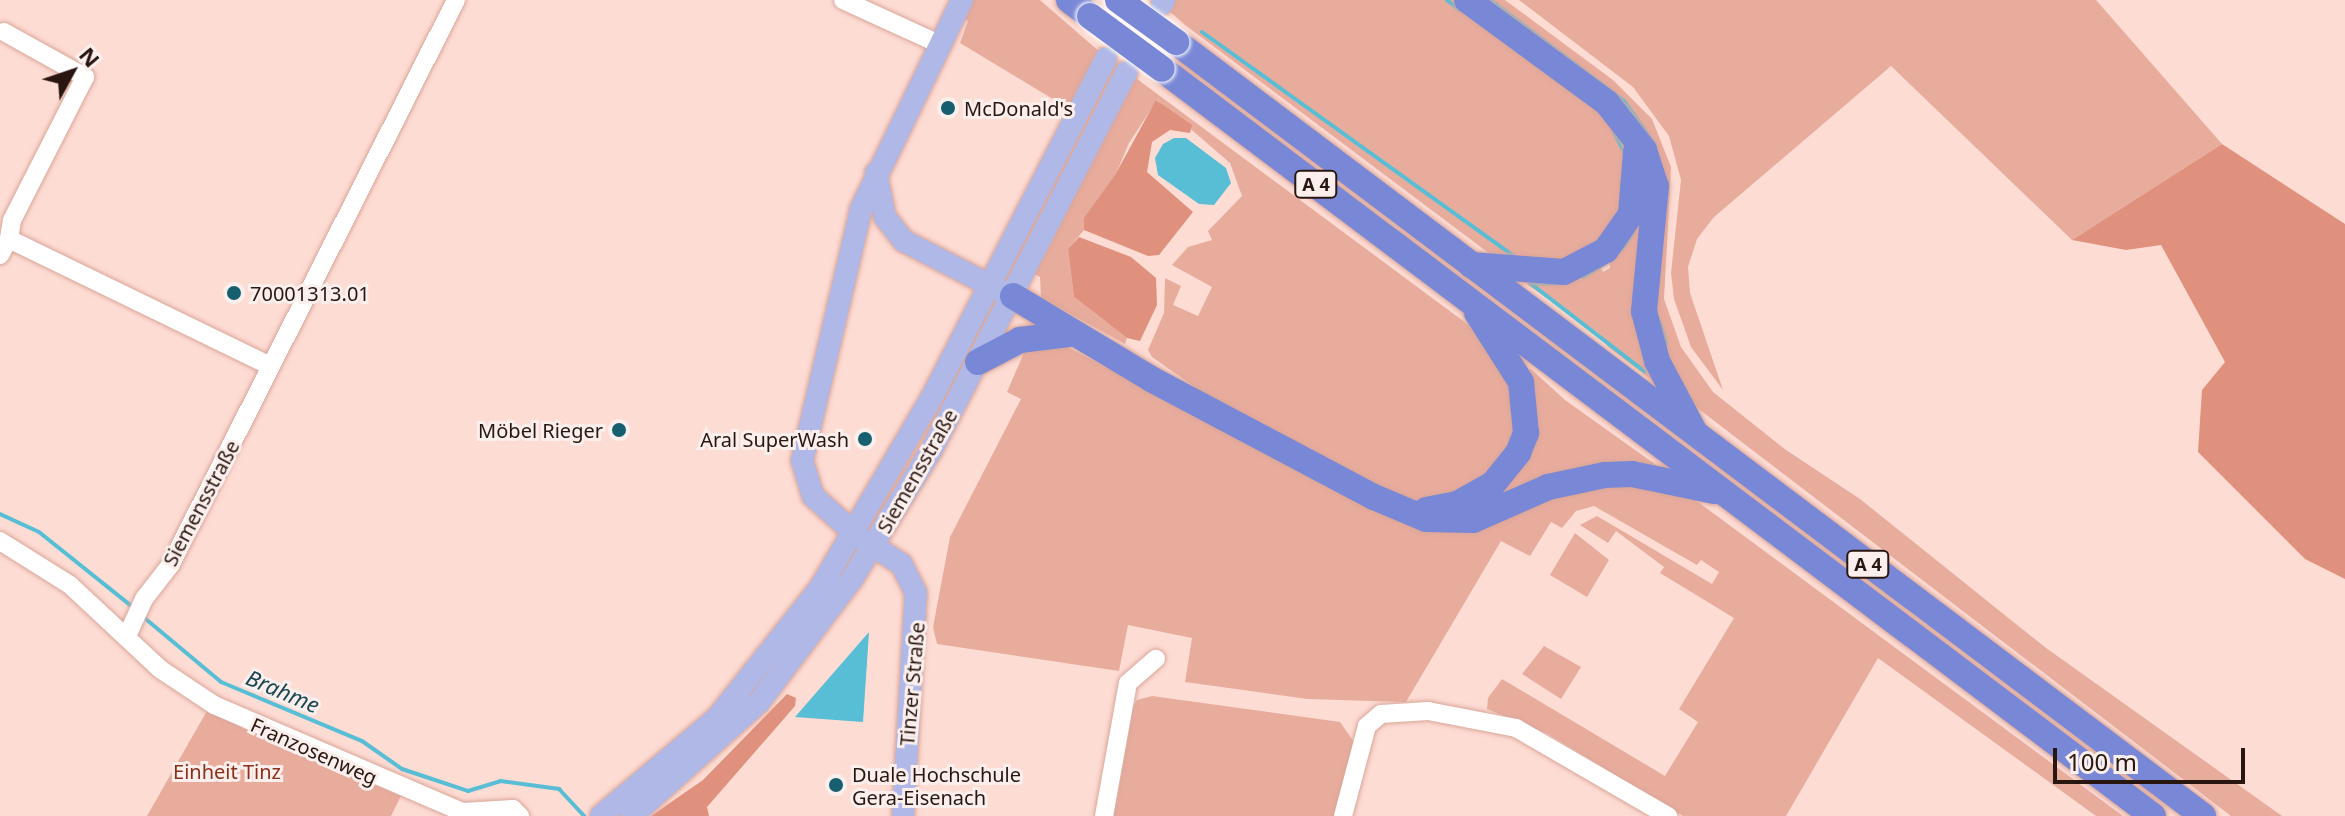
<!DOCTYPE html>
<meta charset="utf-8">
<style>
body{margin:0}
#map{position:relative;width:2345px;height:816px;overflow:hidden;background:#fddcd4;font-family:"Noto Sans",sans-serif}
div>[style]{position:absolute}
[style*='--x']{left:calc(var(--x)*1px);top:calc(var(--y)*1px);width:calc(var(--w)*1px);rotate:calc(var(--a)*1deg)}
.green>*{inset:0;background:#e8ac9d}
.forest>*{inset:0;background:#df917d}
.water>*{inset:0;background:#57bed5}
.stream>*{height:4px;margin:-2px;padding:0 2px;transform-origin:2px;border-radius:2px;background:#57bed5}
.roads{filter:drop-shadow(0 0 2px #daa699) drop-shadow(0 0 2px #daa699)}
.minor>*{height:18px;margin:-9px;padding:0 9px;transform-origin:9px;border-radius:9px;background:#fff}
.major>*{height:22px;margin:-11px;padding:0 11px;transform-origin:11px;border-radius:11px;background:#afb8e6}
.highway>*{height:26px;margin:-13px;padding:0 13px;transform-origin:13px;border-radius:13px;background:#7988d6}
.bridges{filter:drop-shadow(0 0 2px #fff) drop-shadow(0 0 2px #fff)}
.highway-bridge>*{height:26px;margin:-13px;padding:0 13px;transform-origin:13px;border-radius:13px;background:#7988d6}
.dots>*{width:22px;height:22px;translate:-50% -50%;box-sizing:border-box;border:4px solid #faefec;border-radius:50%}
span{translate:-50% -50%;white-space:nowrap;text-align:center;line-height:1.15;-webkit-text-stroke:6px #faefec;paint-order:stroke}
.shield-label span{padding:2px 6px;background:#faefec;border:2px solid;border-radius:6px;-webkit-text-stroke-width:0}
.shield-label{font-size:18px;color:#291611;font-weight:700}
.poi-label{font-size:20px;color:#291611}
.left{translate:0 -50%;text-align:left}
.right{translate:-100% -50%;text-align:right}
.street-label{font-size:20px;color:#291611}
.park-label{font-size:20px;color:#8c2f19}
.water-label{font-size:22px;color:#194751;font-style:italic}
.north{position:absolute;left:32px;top:32px;width:80px;height:80px;-webkit-text-stroke:6px #faefec;paint-order:stroke;rotate:50deg;font-size:22px;font-weight:700;line-height:32px;text-align:center;color:#291611}
.north::after{content:'';display:block;margin:auto;width:28px;height:36px;background:#291611;clip-path:polygon(50% 0,100% 100%,50% 72%,0 100%)}
.scale{position:absolute;left:2053px;top:748px;width:192px;height:36px;box-sizing:border-box;border:4px solid #291611;border-top:0;padding-left:10px;font-size:24px;line-height:28px;white-space:nowrap;color:#291611;-webkit-text-stroke:6px #faefec;paint-order:stroke}
</style>
<div id="map">
<div class="green">
<i style="clip-path:polygon(968px 0,1040px 0,1101px 53px,1071px 110px,960px 43px,968px 21px,960px 16px)"></i>
<i style="clip-path:polygon(1172px 0,1455px 0,1580px 91px,1627px 146px,1621px 222px,1571px 264px,1490px 254px,1185px 25px,1167px 9px)"></i>
<i style="clip-path:polygon(1480px 0,1505px 0,1613px 80px,1652px 119px,1671px 167px,1664px 299px,1681px 347px,1713px 392px,1786px 450px,1860px 499px,2046px 648px,2282px 816px,2231px 816px,1696px 407px,1656px 341px,1658px 166px)"></i>
<i style="clip-path:polygon(1519px 0,2096px 0,2222px 144px,2072px 240px,1891px 66px,1714px 217px,1697px 239px,1688px 267px,1690px 293px,1723px 390px,1691px 347px,1674px 299px,1671px 273px,1681px 180px,1669px 136px,1633px 87px)"></i>
<i style="clip-path:polygon(1133px 76px,1478px 332px,1505px 365px,1520px 420px,1501px 467px,1431px 503px,1396px 498px,1223px 407px,1152px 357px,1148px 350px,1164px 313px,1165px 278px,1181px 286px,1173px 305px,1198px 316px,1212px 287px,1172px 265px,1188px 247px,1212px 240px,1208px 231px,1242px 196px,1230px 163px,1157px 100px,1129px 143px,1115px 176px,1085px 218px,1084px 230px,1068px 249px,1074px 297px,1127px 338px,1125px 344px,1041px 298px,1040px 277px,1033px 273px)"></i>
<i style="clip-path:polygon(1640px 209px,1658px 385px,1608px 347px,1597px 332px,1519px 279px,1598px 263px,1603px 272px,1610px 268px,1610px 254px)"></i>
<i style="clip-path:polygon(1060px 343px,1390px 516px,1521px 508px,1613px 479px,1694px 499px,2123px 816px,2096px 816px,1878px 658px,1786px 816px,1683px 816px,1548px 734px,1487px 709px,1488px 698px,1502px 679px,1665px 776px,1698px 722px,1679px 709px,1734px 618px,1660px 573px,1664px 567px,1616px 531px,1608px 543px,1580px 525px,1597px 516px,1712px 584px,1719px 572px,1701px 560px,1697px 565px,1594px 506px,1576px 511px,1562px 528px,1551px 522px,1530px 556px,1501px 541px,1406px 702px,1307px 699px,1185px 682px,1192px 638px,1128px 625px,1119px 671px,937px 644px,933px 627px,950px 537px,1021px 399px,1007px 392px,1026px 348px)"></i>
<i style="clip-path:polygon(1531px 369px,1565px 400px,1659px 467px,1458px 509px,1509px 477px,1525px 371px)"></i>
<i style="clip-path:polygon(1575px 533px,1609px 560px,1587px 597px,1550px 575px)"></i>
<i style="clip-path:polygon(1544px 646px,1581px 667px,1561px 699px,1522px 674px)"></i>
<i style="clip-path:polygon(1152px 696px,1340px 722px,1354px 742px,1334px 816px,1114px 816px,1133px 708px,1137px 700px)"></i>
<i style="clip-path:polygon(208px 709px,257px 736px,401px 796px,391px 816px,147px 816px)"></i>
</div>
<div class="forest">
<i style="clip-path:polygon(1156px 100px,1192px 125px,1190px 133px,1170px 130px,1152px 142px,1147px 172px,1193px 212px,1159px 255px,1148px 256px,1084px 230px,1084px 218px,1115px 175px)"></i>
<i style="clip-path:polygon(2222px 144px,2345px 224px,2345px 579px,2305px 559px,2198px 452px,2202px 390px,2225px 362px,2161px 245px,2126px 250px,2072px 240px)"></i>
<i style="clip-path:polygon(1079px 237px,1131px 257px,1156px 278px,1157px 305px,1140px 341px,1127px 338px,1074px 297px,1068px 249px)"></i>
<i style="clip-path:polygon(787px 694px,796px 698px,795px 706px,707px 807px,709px 816px,651px 816px,703px 780px)"></i>
</div>
<div class="water">
<i style="clip-path:polygon(1174px 138px,1186px 138px,1226px 168px,1231px 183px,1214px 205px,1199px 204px,1158px 175px,1155px 158px,1163px 144px)"></i>
<i style="clip-path:polygon(869px 632px,863px 722px,795px 717px)"></i>
</div>
<div class="stream">
<i style="--x:1447;--y:0;--w:16;--a:38"></i>
<i style="--x:1490;--y:0;--w:168;--a:37"></i>
<i style="--x:1624;--y:101;--w:54;--a:54.8"></i>
<i style="--x:1202;--y:32;--w:385;--a:35.7"></i>
<i style="--x:1614;--y:132;--w:22;--a:63"></i>
<i style="--x:1622;--y:249;--w:19;--a:-55"></i>
<i style="--x:1583;--y:277;--w:23;--a:-31"></i>
<i style="--x:1530;--y:283;--w:25;--a:2"></i>
<i style="--x:1530;--y:283;--w:145;--a:37.7"></i>
<i style="--x:1660;--y:323;--w:22;--a:74"></i>
<i style="--x:0;--y:514;--w:43;--a:24.8"></i>
<i style="--x:39;--y:532;--w:123;--a:38.7"></i>
<i style="--x:141;--y:615;--w:104;--a:39.9"></i>
<i style="--x:221;--y:682;--w:153;--a:22.7"></i>
<i style="--x:362;--y:741;--w:49;--a:35"></i>
<i style="--x:402;--y:769;--w:70;--a:18.4"></i>
<i style="--x:468;--y:791;--w:34;--a:-17"></i>
<i style="--x:500;--y:781;--w:60;--a:7.7"></i>
<i style="--x:559;--y:789;--w:37;--a:47"></i>
</div>
<div class="roads">
<div class="minor">
<i style="--x:843;--y:0;--w:106;--a:24.6"></i>
<i style="--x:4;--y:32;--w:93;--a:29.1"></i>
<i style="--x:85;--y:77;--w:161;--a:117"></i>
<i style="--x:12;--y:220;--w:19;--a:99"></i>
<i style="--x:0;--y:255;--w:18;--a:-61"></i>
<i style="--x:9;--y:239;--w:291;--a:25.9"></i>
<i style="--x:0;--y:541;--w:83;--a:32.2"></i>
<i style="--x:70;--y:585;--w:123;--a:43"></i>
<i style="--x:160;--y:669;--w:65;--a:33.7"></i>
<i style="--x:214;--y:705;--w:271;--a:23.3"></i>
<i style="--x:463;--y:812;--w:50;--a:-3.4"></i>
<i style="--x:513;--y:809;--w:10;--a:45"></i>
<i style="--x:127;--y:636;--w:41;--a:-65.3"></i>
<i style="--x:144;--y:599;--w:44;--a:-52.4"></i>
<i style="--x:171;--y:564;--w:632;--a:-63.19"></i>
<i style="--x:1104;--y:816;--w:135;--a:-79.8"></i>
<i style="--x:1128;--y:683;--w:37;--a:-41"></i>
<i style="--x:1343;--y:816;--w:93;--a:-75.1"></i>
<i style="--x:1367;--y:726;--w:18;--a:-41"></i>
<i style="--x:1381;--y:714;--w:47;--a:-3.7"></i>
<i style="--x:1428;--y:711;--w:90;--a:10.9"></i>
<i style="--x:1516;--y:728;--w:176;--a:30.1"></i>
</div>
<div class="major">
<i style="--x:1162;--y:4;--w:4;--a:-63"></i>
<i style="--x:876;--y:173;--w:45;--a:78.4"></i>
<i style="--x:885;--y:217;--w:31;--a:52"></i>
<i style="--x:904;--y:241;--w:109;--a:27.3"></i>
<i style="--x:601;--y:816;--w:152;--a:-40.2"></i>
<i style="--x:717;--y:718;--w:166;--a:-51.6"></i>
<i style="--x:820;--y:588;--w:219;--a:-59.6"></i>
<i style="--x:931;--y:399;--w:383;--a:-62.8"></i>
<i style="--x:632;--y:816;--w:171;--a:-41.9"></i>
<i style="--x:759;--y:702;--w:154;--a:-52.9"></i>
<i style="--x:852;--y:579;--w:153;--a:-58.4"></i>
<i style="--x:932;--y:449;--w:424;--a:-62.7"></i>
<i style="--x:903;--y:816;--w:223;--a:-86.7"></i>
<i style="--x:916;--y:593;--w:33;--a:-117"></i>
<i style="--x:901;--y:564;--w:55;--a:-146.9"></i>
<i style="--x:855;--y:534;--w:57;--a:-137.9"></i>
<i style="--x:813;--y:496;--w:37;--a:-107"></i>
<i style="--x:802;--y:461;--w:259;--a:-76.8"></i>
<i style="--x:861;--y:209;--w:232;--a:-64.2"></i>
</div>
<div class="highway">
<i style="--x:1069;--y:0;--w:26;--a:37"></i>
<i style="--x:1467;--y:0;--w:174;--a:36.3"></i>
<i style="--x:1607;--y:103;--w:60;--a:51.8"></i>
<i style="--x:1644;--y:150;--w:38;--a:72"></i>
<i style="--x:1656;--y:186;--w:126;--a:95.5"></i>
<i style="--x:1644;--y:311;--w:52;--a:75.4"></i>
<i style="--x:1657;--y:361;--w:77;--a:62.1"></i>
<i style="--x:1176;--y:42;--w:1286;--a:37"></i>
<i style="--x:1162;--y:69;--w:1241;--a:37.01"></i>
<i style="--x:1471;--y:265;--w:93;--a:4.3"></i>
<i style="--x:1564;--y:272;--w:47;--a:-27.6"></i>
<i style="--x:1606;--y:250;--w:44;--a:-55.2"></i>
<i style="--x:1631;--y:214;--w:62;--a:-85.4"></i>
<i style="--x:1013;--y:296;--w:161;--a:31"></i>
<i style="--x:1151;--y:379;--w:252;--a:27.9"></i>
<i style="--x:1374;--y:497;--w:56;--a:22.9"></i>
<i style="--x:1426;--y:519;--w:47;--a:1.2"></i>
<i style="--x:1473;--y:520;--w:82;--a:-23.7"></i>
<i style="--x:1548;--y:487;--w:58;--a:-11.9"></i>
<i style="--x:1605;--y:475;--w:27;--a:-2"></i>
<i style="--x:1632;--y:474;--w:84;--a:11.7"></i>
<i style="--x:978;--y:362;--w:47;--a:-27.6"></i>
<i style="--x:1020;--y:340;--w:49;--a:-7"></i>
<i style="--x:1426;--y:510;--w:32;--a:-11"></i>
<i style="--x:1457;--y:504;--w:41;--a:-29.1"></i>
<i style="--x:1493;--y:484;--w:40;--a:-51"></i>
<i style="--x:1518;--y:453;--w:22;--a:-68"></i>
<i style="--x:1526;--y:433;--w:51;--a:-95.6"></i>
<i style="--x:1521;--y:382;--w:82;--a:-122.5"></i>
</div>
</div>
<div class="bridges">
<div class="highway-bridge">
<i style="--x:1118;--y:0;--w:72;--a:35.9"></i>
<i style="--x:1090;--y:16;--w:89;--a:36.4"></i>
</div>
</div>
<div class="dots">
<i style="left:948px;top:108px;background:#165f6e"></i>
<i style="left:234px;top:293px;background:#165f6e"></i>
<i style="left:619px;top:430px;background:#165f6e"></i>
<i style="left:865px;top:439px;background:#165f6e"></i>
<i style="left:836px;top:785px;background:#165f6e"></i>
</div>
<div class="shield-label">
<span style="left:1316px;top:184px">A 4</span>
<span style="left:1868px;top:564px">A 4</span>
</div>
<div class="poi-label">
<span class="left" style="left:964px;top:108px">McDonald's</span>
<span class="left" style="left:250px;top:293px">70001313.01</span>
<span class="right" style="left:603px;top:430px">Möbel Rieger</span>
<span class="right" style="left:849px;top:439px">Aral SuperWash</span>
<span class="left" style="left:852px;top:786px">Duale Hochschule<br>Gera-Eisenach</span>
</div>
<div class="street-label">
<span style="left:917px;top:471px;rotate:-60deg">Siemensstraße</span>
<span style="left:201px;top:503px;rotate:-62deg">Siemensstraße</span>
<span style="left:912px;top:684px;rotate:-85deg">Tinzer Straße</span>
<span style="left:314px;top:751px;rotate:24deg">Franzosenweg</span>
</div>
<div class="park-label">
<span style="left:227px;top:771px">Einheit Tinz</span>
</div>
<div class="water-label">
<span style="left:283px;top:691px;rotate:23deg">Brahme</span>
</div>
<div class="north">N</div>
<div class="scale">100 m</div>
</div>
